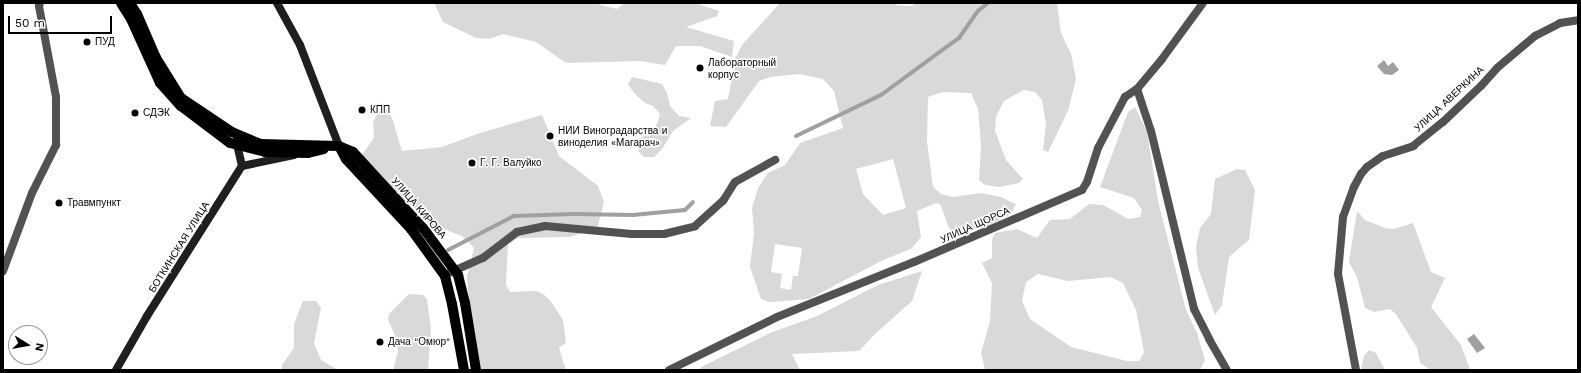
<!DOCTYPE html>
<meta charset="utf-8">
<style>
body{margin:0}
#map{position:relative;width:1581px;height:373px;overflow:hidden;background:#fff;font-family:"Work Sans",sans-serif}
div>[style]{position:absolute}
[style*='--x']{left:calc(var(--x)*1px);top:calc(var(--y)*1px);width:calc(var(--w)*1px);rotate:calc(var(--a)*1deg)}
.green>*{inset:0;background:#d9d9d9}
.water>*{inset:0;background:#a0a0a0}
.stream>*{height:4px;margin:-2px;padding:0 2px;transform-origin:2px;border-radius:2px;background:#a0a0a0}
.minor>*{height:8px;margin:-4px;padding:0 4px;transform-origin:4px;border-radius:4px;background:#525252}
.secondary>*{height:8px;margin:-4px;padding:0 4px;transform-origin:4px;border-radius:4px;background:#1f1f1f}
.primary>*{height:10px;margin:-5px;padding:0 5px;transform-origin:5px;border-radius:5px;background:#000}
.dots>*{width:11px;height:11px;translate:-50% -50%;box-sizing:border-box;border:2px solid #fff;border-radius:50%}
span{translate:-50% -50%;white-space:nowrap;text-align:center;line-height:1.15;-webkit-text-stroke:3px #fff;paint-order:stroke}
.poi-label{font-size:10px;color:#000}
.left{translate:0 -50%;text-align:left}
.street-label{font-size:10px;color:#000}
.frame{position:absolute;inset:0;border:4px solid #000;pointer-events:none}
.north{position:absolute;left:8px;top:325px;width:40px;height:40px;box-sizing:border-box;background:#fff;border:1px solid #999;border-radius:50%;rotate:101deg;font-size:11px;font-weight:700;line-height:16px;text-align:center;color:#000}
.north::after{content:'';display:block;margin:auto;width:14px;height:18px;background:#000;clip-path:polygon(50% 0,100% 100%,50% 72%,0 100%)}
.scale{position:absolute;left:8px;top:16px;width:104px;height:18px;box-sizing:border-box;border:2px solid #000;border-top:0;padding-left:5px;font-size:12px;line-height:14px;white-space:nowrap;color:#000;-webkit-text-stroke:3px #fff;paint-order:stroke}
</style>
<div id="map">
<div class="green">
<i style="clip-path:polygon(434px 3px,593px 3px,617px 9px,624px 3px,695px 3px,719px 11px,717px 16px,686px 27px,734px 41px,732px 57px,700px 46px,676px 46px,665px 65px,640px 61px,566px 63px,536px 42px,503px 34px,489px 39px,476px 38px,443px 22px)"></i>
<i style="clip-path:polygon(evenodd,780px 3px,894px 3px,897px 5px,911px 6px,917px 3px,1057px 3px,1061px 33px,1071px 54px,1076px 79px,1068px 111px,1048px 152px,1043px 150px,1046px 124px,1042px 100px,1035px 92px,1024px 90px,1004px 101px,996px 117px,995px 131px,1006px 160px,1023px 179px,1019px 183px,999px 187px,985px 185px,979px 180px,981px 146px,978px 109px,971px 93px,942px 92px,928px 97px,927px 141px,933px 187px,941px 194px,953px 197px,981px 193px,1001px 197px,1016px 204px,1011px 214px,988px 226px,957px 234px,949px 228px,940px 204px,936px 203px,917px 211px,921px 237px,911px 249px,883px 260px,809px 299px,769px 302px,761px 299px,750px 267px,754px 233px,752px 208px,758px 188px,768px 173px,785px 165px,800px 143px,843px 128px,834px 91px,823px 79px,799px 74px,770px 77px,759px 81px,726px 127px,710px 126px,715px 101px,728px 99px,736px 57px,742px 45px,780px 3px,893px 159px,906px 208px,883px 215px,863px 194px,856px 169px,893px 159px,780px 3px,775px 244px,802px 248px,798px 276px,793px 276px,791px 290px,780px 288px,782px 274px,771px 272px,775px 244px)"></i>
<i style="clip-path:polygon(632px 77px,662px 84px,667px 93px,670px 106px,679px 116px,691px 118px,673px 131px,662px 149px,654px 157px,644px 157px,638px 151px,638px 139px,650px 133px,657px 124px,660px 114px,653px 106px,645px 103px,636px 95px,628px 85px)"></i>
<i style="clip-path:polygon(383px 102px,392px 118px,402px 151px,442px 147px,480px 133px,542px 115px,559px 156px,598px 186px,604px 202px,597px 229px,569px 237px,518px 238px,508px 244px,506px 285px,510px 292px,536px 291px,543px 294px,550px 300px,563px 320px,566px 343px,559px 348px,566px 370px,477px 370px,472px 339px,467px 277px,474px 248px,462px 236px,427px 223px,362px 155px,374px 138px,373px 122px)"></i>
<i style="clip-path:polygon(evenodd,1135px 107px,1147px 132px,1158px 201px,1186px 310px,1197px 333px,1205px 360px,1200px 370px,985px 370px,981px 353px,990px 321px,992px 283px,982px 263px,992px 258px,992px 239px,995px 233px,1017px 229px,1037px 238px,1050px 220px,1070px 219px,1089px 204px,1103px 205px,1128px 219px,1140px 217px,1142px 210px,1134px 198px,1100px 187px,1128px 112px,1135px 107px,1038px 274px,1068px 281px,1111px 277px,1123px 283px,1136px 310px,1144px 352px,1139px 361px,1127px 361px,1071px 347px,1030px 319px,1022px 301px,1026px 282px,1038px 274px)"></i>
<i style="clip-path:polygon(1237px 169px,1245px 170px,1255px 190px,1249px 240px,1229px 257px,1222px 305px,1215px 315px,1198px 268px,1196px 247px,1200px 228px,1211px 214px,1215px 179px)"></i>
<i style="clip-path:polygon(1357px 211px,1365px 220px,1385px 228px,1394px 229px,1413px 223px,1431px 272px,1445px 278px,1431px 307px,1461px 345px,1470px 370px,1431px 370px,1420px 363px,1417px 348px,1396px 314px,1390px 309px,1374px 312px,1365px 308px,1357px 277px,1349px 262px)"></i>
<i style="clip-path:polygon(922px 271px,912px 301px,875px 334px,859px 351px,792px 354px,800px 370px,701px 370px,701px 367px,770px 333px,817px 316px,878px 285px)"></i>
<i style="clip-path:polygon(409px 294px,423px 295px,427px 299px,431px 329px,428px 370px,393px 370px,398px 351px,395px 335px,388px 320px,389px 314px)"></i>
<i style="clip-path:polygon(303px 301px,316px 301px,321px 308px,314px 343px,321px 360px,338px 370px,281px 370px,282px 365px,294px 348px,294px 324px)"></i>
<i style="clip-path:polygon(1369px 350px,1376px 353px,1385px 370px,1361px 370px,1364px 356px)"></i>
</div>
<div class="water">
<i style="clip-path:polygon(1384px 60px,1388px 66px,1393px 62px,1399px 70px,1392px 75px,1384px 74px,1377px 66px)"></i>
<i style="clip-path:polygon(1474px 334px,1485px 348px,1477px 353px,1467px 339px)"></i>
</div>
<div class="stream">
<i style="--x:796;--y:136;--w:94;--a:-25.8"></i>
<i style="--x:881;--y:95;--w:97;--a:-36.2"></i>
<i style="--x:959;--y:38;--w:33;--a:-55"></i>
<i style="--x:978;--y:11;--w:13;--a:-39"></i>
<i style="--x:448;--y:250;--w:74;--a:-27.3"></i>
<i style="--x:514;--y:216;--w:60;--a:-1.9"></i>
<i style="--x:574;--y:214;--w:59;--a:1"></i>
<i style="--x:633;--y:215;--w:52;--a:-5.5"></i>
<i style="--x:685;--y:210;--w:11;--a:-45"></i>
</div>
<div class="minor">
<i style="--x:1137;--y:89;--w:44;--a:71.6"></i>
<i style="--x:1151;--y:131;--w:183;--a:76.4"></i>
<i style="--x:1194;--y:309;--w:34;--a:63"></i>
<i style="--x:1209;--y:339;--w:36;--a:60"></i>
<i style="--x:3;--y:271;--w:83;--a:-69.6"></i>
<i style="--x:32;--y:193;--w:54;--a:-63.4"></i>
<i style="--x:56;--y:145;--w:48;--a:-90"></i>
<i style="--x:56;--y:97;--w:93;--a:-100.6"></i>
<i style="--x:39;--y:6;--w:3;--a:-72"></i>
<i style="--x:449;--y:273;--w:37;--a:-24"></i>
<i style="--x:483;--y:258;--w:43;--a:-37.4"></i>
<i style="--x:517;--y:232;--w:29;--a:-12"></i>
<i style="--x:545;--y:226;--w:87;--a:5.3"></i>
<i style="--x:632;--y:234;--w:32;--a:0"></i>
<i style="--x:664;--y:234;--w:32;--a:-14"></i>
<i style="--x:695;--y:226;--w:38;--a:-42"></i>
<i style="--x:723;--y:201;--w:22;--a:-58"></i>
<i style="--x:735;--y:182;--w:46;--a:-28.8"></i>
<i style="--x:669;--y:370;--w:120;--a:-26.1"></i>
<i style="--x:777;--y:317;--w:148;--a:-21.9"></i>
<i style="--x:914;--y:262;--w:183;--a:-23.2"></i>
<i style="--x:1082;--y:190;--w:9;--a:-58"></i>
<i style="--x:1087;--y:182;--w:36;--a:-72"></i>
<i style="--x:1098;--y:148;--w:58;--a:-62.1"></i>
<i style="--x:1125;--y:97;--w:14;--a:-34"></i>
<i style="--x:1137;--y:89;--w:39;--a:-50"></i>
<i style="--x:1162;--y:59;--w:69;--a:-53.8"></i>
<i style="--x:1356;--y:370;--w:98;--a:-100.6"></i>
<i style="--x:1338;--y:274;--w:57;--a:-85"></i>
<i style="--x:1343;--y:217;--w:32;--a:-70"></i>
<i style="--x:1354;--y:187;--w:15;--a:-62"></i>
<i style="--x:1361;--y:174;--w:9;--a:-49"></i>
<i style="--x:1367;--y:167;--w:19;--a:-35"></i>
<i style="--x:1383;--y:156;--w:32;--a:-18"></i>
<i style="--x:1413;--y:146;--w:38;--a:-39"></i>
<i style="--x:1443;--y:122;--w:52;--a:-43.5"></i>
<i style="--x:1481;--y:86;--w:24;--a:-48"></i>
<i style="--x:1497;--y:68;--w:50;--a:-40.1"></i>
<i style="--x:1535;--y:36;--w:28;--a:-27"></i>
<i style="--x:1560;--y:23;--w:18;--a:-9"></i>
</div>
<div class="secondary">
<i style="--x:277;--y:3;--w:48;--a:61.3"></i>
<i style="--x:300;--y:45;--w:108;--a:68.9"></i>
<i style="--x:242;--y:166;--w:53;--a:-11.9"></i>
<i style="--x:116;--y:370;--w:62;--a:-60.1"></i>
<i style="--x:147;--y:316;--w:178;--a:-57.7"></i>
<i style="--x:242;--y:166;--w:26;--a:-103"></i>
</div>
<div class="primary">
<i style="--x:121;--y:3;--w:19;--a:58"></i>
<i style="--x:131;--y:19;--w:70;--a:65.6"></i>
<i style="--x:160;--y:83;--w:31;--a:48"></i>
<i style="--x:181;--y:106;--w:61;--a:37.1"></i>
<i style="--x:230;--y:143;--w:36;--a:14"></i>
<i style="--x:265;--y:152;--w:43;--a:1.3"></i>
<i style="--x:308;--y:153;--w:16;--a:-14"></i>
<i style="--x:130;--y:3;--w:13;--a:58"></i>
<i style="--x:137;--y:14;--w:48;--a:66.6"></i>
<i style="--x:156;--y:58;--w:47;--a:58"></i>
<i style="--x:181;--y:98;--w:61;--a:33.7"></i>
<i style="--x:232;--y:132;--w:30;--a:23"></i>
<i style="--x:260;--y:144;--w:79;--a:1.5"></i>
<i style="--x:339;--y:146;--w:15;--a:23"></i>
<i style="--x:353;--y:152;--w:103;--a:47.4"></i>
<i style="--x:423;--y:228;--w:59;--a:53.3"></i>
<i style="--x:458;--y:275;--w:29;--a:76"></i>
<i style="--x:465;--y:303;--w:68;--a:80.7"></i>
<i style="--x:339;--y:146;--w:15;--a:62"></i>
<i style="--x:346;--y:159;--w:96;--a:47.1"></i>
<i style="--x:411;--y:229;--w:58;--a:54.1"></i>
<i style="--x:445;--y:276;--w:29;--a:76"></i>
<i style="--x:452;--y:304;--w:67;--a:79.7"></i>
</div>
<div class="dots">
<i style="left:87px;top:42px;background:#000"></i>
<i style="left:700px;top:68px;background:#000"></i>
<i style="left:362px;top:110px;background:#000"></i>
<i style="left:135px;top:113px;background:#000"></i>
<i style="left:550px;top:136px;background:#000"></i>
<i style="left:472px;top:163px;background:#000"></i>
<i style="left:59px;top:203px;background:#000"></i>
<i style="left:380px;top:342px;background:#000"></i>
</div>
<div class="poi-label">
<span class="left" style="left:95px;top:42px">ПУД</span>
<span class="left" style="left:708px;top:68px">Лабораторный<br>корпус</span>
<span class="left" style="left:370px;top:110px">КПП</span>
<span class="left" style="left:143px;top:113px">СДЭК</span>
<span class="left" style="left:558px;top:136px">НИИ Виноградарства и<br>виноделия «Магарач»</span>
<span class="left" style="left:480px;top:163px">Г. Г. Валуйко</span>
<span class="left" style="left:67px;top:203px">Травмпункт</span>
<span class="left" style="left:388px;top:342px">Дача "Омюр"</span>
</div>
<div class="street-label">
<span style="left:1449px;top:99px;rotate:-43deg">УЛИЦА АВЕРКИНА</span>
<span style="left:419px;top:208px;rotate:49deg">УЛИЦА КИРОВА</span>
<span style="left:975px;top:225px;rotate:-24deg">УЛИЦА ЩОРСА</span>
<span style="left:179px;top:247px;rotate:-58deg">БОТКИНСКАЯ УЛИЦА</span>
</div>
<div class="frame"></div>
<div class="north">N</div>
<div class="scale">50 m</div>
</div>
